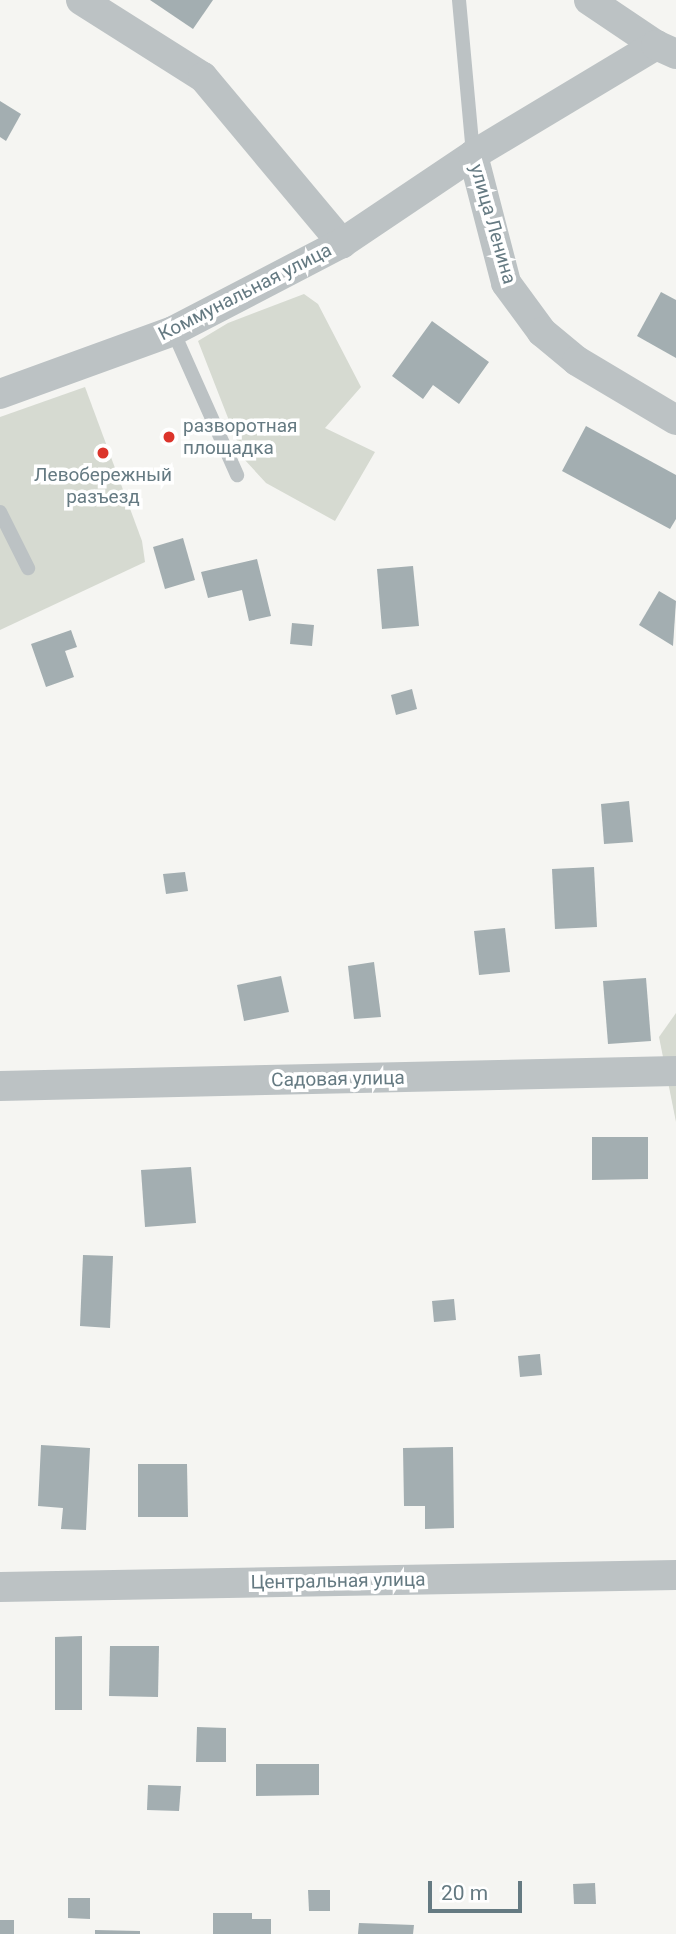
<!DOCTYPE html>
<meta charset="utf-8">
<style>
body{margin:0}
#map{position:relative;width:676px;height:1934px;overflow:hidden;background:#f5f5f2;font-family:Roboto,sans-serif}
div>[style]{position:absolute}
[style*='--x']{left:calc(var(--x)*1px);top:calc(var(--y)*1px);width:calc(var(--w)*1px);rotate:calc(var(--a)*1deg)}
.green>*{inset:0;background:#d6dad1}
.building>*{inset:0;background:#a3aeb1}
.lane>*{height:14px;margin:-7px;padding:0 7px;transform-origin:7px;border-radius:7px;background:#bcc2c4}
.street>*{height:30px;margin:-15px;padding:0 15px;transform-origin:15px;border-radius:15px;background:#bcc2c4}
.dots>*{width:19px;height:19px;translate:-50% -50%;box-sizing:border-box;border:4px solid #fff;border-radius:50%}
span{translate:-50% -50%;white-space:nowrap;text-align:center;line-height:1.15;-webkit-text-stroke:7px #fff;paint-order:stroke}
.street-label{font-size:19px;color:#657a82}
.poi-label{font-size:19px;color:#657a82}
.left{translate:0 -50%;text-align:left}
.scale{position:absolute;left:428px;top:1881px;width:94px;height:32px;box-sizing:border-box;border:4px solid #657a82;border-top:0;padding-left:9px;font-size:21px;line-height:24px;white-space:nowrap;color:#657a82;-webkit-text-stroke:5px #fff;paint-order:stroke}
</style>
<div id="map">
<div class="green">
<i style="clip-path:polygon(304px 294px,318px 304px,361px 387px,325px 428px,375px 452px,335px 521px,266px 483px,244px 459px,198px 341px,228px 323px)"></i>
<i style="clip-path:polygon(85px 387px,142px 541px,145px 562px,0 630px,0 417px)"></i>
<i style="clip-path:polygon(676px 1013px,676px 1122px,659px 1037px)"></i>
</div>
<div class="building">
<i style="clip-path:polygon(150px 0,213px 0,193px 29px)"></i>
<i style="clip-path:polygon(0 101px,21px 114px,6px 141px,0 137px)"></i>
<i style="clip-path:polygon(661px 292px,676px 300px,676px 358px,637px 336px)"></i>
<i style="clip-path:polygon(432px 321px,489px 362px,459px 404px,433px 385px,423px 399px,392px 376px)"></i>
<i style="clip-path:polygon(586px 426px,676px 475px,676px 519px,670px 529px,562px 471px)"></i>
<i style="clip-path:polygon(183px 538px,195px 580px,165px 589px,153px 547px)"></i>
<i style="clip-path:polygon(257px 559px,271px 616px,249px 621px,242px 590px,208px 598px,201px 572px)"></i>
<i style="clip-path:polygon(413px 566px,419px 626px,382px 629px,377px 569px)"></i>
<i style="clip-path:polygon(659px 591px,676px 601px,673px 646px,639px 625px)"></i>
<i style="clip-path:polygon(292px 623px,314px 625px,312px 646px,290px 644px)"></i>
<i style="clip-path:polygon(71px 630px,77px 647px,65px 651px,74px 677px,46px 687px,31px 644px)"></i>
<i style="clip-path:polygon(412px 689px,417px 709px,396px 715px,391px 695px)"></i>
<i style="clip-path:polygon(629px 801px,633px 842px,604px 844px,601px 804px)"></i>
<i style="clip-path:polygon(594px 867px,597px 927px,555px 929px,552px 869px)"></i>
<i style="clip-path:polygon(185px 872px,188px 891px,166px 894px,163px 874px)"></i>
<i style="clip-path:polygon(505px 928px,510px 972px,479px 975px,474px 931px)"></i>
<i style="clip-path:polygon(374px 962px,381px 1017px,354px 1019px,348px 966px)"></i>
<i style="clip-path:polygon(281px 976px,289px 1012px,244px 1021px,237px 985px)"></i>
<i style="clip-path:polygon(646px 978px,651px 1041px,608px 1044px,603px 981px)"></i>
<i style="clip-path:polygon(592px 1137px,648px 1137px,648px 1179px,592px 1180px)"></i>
<i style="clip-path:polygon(191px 1167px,196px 1223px,145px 1227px,141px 1170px)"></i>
<i style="clip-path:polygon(83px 1255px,113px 1256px,110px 1328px,80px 1326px)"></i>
<i style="clip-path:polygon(454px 1299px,456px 1320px,434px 1322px,432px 1301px)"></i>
<i style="clip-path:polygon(540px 1354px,542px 1375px,520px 1377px,518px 1356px)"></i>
<i style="clip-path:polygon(41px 1445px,90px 1448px,86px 1530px,61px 1529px,63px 1508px,38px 1506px)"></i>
<i style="clip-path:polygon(453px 1447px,454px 1528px,425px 1529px,425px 1506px,404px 1506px,403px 1448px)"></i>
<i style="clip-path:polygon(138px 1464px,187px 1464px,188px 1517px,138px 1517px)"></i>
<i style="clip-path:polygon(82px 1636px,82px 1710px,55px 1710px,55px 1637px)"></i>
<i style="clip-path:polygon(110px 1646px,159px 1646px,158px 1697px,109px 1696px)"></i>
<i style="clip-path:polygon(197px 1727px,226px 1728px,226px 1762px,196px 1762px)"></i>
<i style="clip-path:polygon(256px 1764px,319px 1764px,319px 1795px,256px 1796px)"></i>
<i style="clip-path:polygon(148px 1785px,181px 1786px,179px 1811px,147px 1810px)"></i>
<i style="clip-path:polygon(595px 1883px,596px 1904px,574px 1904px,573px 1884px)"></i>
<i style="clip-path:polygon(308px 1890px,330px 1890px,330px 1911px,309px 1911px)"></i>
<i style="clip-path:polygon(68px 1898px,90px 1898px,90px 1919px,68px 1918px)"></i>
<i style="clip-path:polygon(213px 1913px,252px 1913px,252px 1919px,271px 1919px,271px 1934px,213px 1934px)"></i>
<i style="clip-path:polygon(0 1920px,14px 1920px,14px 1934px,0 1934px)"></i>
<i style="clip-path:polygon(359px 1923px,414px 1925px,413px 1934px,358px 1934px)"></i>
<i style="clip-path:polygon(95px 1930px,140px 1931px,140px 1934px,95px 1934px)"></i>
</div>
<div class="lane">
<i style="--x:459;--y:0;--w:156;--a:84.8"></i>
<i style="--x:173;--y:331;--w:158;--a:66"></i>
<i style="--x:0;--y:512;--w:63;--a:63.4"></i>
</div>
<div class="street">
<i style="--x:81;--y:0;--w:144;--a:32.3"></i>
<i style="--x:203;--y:77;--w:217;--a:50.1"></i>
<i style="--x:589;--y:0;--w:81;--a:33.9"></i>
<i style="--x:473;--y:155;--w:132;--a:75.5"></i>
<i style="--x:506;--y:283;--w:61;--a:53.7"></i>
<i style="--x:542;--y:332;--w:45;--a:39.6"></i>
<i style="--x:577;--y:361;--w:115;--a:30.8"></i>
<i style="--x:0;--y:394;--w:184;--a:-20"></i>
<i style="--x:173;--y:331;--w:191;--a:-27.5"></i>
<i style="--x:342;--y:243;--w:158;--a:-33.9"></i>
<i style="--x:473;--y:155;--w:214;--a:-31"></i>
<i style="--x:656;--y:45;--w:22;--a:24"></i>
<i style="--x:0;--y:1086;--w:676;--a:-1.27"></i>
<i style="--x:0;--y:1587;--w:676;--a:-1.02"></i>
</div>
<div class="dots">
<i style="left:169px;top:437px;background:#dc342b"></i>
<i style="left:103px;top:453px;background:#dc342b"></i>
</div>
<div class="street-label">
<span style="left:493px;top:224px;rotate:74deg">улица Ленина</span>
<span style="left:245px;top:292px;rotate:-27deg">Коммунальная улица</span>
<span style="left:338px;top:1079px;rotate:-1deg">Садовая улица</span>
<span style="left:338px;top:1581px;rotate:-1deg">Центральная улица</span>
</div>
<div class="poi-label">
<span class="left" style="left:183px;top:437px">разворотная<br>площадка</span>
<span style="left:103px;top:486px">Левобережный<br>разъезд</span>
</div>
<div class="scale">20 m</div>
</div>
